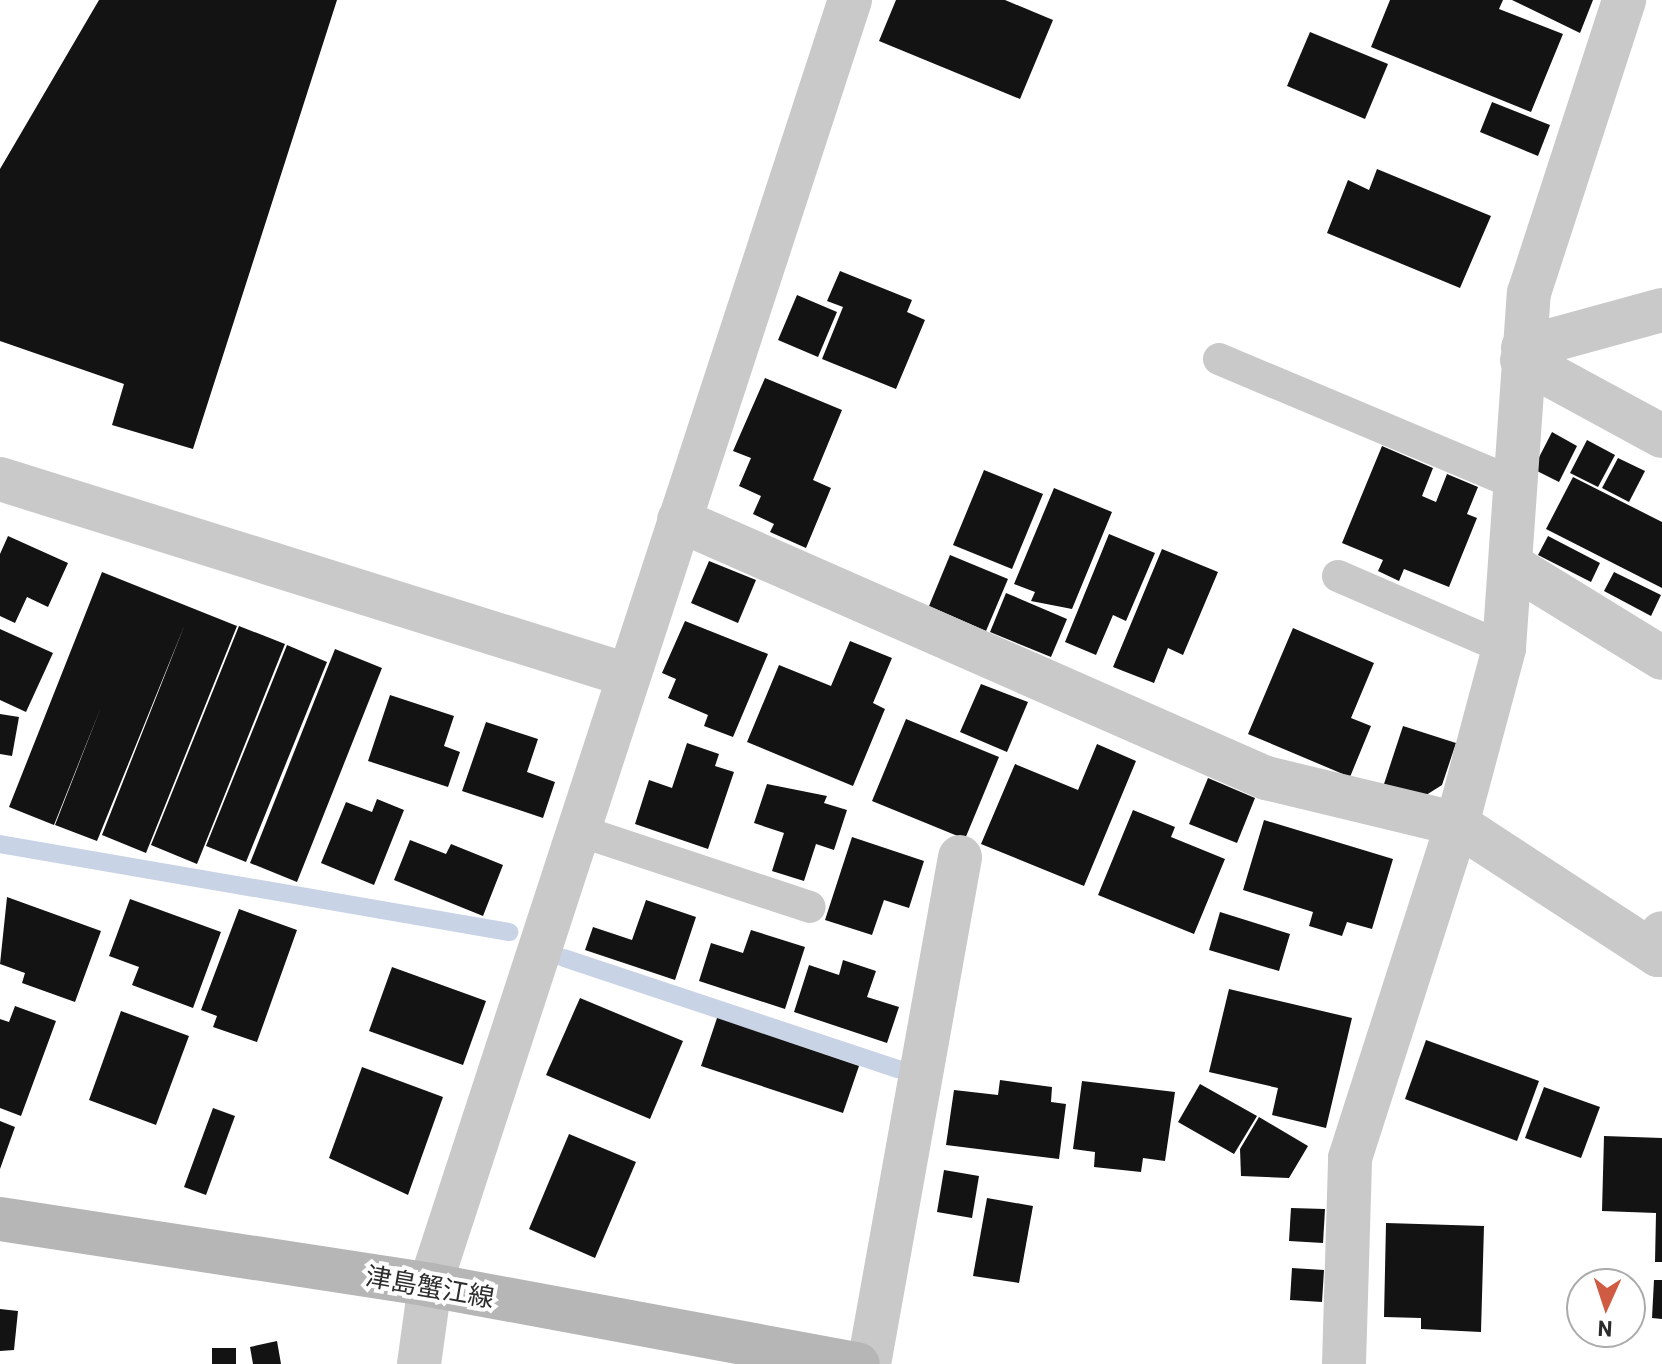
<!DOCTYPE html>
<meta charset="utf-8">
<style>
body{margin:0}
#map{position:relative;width:1662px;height:1364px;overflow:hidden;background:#fff;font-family:Barlow,"Noto Sans JP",sans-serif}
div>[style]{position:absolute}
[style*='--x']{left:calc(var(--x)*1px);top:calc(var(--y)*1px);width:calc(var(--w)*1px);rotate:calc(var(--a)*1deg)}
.stream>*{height:18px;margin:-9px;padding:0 9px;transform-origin:9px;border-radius:9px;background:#c9d3e6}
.building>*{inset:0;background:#131313}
.service>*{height:32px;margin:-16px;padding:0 16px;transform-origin:16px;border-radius:16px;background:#c9c9c9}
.minor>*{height:44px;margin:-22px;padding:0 22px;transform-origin:22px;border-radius:22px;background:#c9c9c9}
.secondary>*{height:44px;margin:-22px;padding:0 22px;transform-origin:22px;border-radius:22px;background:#b6b6b6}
span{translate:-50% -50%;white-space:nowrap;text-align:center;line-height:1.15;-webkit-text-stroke:8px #fff;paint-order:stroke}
.street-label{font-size:26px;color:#2c2c2c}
.north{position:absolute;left:1566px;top:1268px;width:80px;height:80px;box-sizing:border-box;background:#fff;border:2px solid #ababab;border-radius:50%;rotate:183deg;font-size:22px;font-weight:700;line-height:32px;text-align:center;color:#2c2c2c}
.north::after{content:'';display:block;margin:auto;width:28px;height:36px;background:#cf5c42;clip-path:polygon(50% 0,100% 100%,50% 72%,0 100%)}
</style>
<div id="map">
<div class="stream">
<i style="--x:0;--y:844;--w:517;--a:9.81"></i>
<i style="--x:564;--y:958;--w:352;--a:18.4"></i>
</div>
<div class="building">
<i style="clip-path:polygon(99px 0,337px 0,193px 449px,112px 425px,124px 384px,0 341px,0 169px)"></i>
<i style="clip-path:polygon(896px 0,1005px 0,1053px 20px,1020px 99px,879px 41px)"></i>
<i style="clip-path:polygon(1390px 0,1503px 0,1499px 9px,1563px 34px,1531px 112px,1371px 47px)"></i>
<i style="clip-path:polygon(1512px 0,1593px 0,1580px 33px)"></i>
<i style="clip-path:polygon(1310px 32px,1388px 64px,1365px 119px,1287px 86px)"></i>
<i style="clip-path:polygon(1492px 102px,1550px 125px,1538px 156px,1480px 132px)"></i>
<i style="clip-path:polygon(1377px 169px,1491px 216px,1460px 288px,1327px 233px,1348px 180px,1369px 190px)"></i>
<i style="clip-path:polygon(840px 271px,912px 300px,907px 312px,925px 320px,896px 389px,822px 359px,843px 307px,827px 301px)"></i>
<i style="clip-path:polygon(797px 295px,837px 312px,818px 357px,778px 340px)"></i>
<i style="clip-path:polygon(765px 378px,842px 410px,813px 480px,831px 488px,806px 548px,770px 532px,774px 524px,753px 514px,761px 496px,739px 486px,751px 458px,733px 451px)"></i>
<i style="clip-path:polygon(1552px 432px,1577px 446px,1559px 482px,1533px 469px)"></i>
<i style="clip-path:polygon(1587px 440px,1615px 455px,1598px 487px,1570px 473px)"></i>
<i style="clip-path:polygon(1382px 446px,1433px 468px,1422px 496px,1436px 502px,1447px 474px,1478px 487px,1467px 514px,1477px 518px,1449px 587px,1404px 569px,1399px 581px,1378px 571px,1383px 560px,1342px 543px)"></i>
<i style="clip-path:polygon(1618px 458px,1645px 471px,1629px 502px,1602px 488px)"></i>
<i style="clip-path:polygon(984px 470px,1043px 494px,1012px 569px,953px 545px)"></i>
<i style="clip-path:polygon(1573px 477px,1662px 522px,1662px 588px,1546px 529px)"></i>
<i style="clip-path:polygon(1054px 488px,1112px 512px,1072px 609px,1031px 601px,1035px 592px,1014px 584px)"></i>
<i style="clip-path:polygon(1109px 534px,1155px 553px,1126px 621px,1113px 615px,1096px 655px,1065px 642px)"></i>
<i style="clip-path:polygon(8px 536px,68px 563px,48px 607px,27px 597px,15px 623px,0 616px,0 554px)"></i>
<i style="clip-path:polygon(1548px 536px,1600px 563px,1591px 582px,1538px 555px)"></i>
<i style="clip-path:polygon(1162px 549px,1218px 572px,1183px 655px,1168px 648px,1154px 683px,1113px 667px)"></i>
<i style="clip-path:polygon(950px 555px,1008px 579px,986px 631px,929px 606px)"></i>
<i style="clip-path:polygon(709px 561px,756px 580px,738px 623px,691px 603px)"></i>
<i style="clip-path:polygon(102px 572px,237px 626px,146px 853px,102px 835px,185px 624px,97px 841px,55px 825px,101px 707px,54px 825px,9px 807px)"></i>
<i style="clip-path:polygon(1614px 572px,1661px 595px,1651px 616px,1604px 591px)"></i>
<i style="clip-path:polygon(1006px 593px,1067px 619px,1051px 657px,990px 632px)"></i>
<i style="clip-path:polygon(685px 621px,768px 654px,733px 737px,704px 726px,708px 715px,668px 698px,676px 679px,662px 673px)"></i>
<i style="clip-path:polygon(239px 626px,285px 644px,197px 864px,151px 845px)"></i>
<i style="clip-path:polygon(1293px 628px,1374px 663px,1351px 718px,1371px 726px,1350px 777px,1248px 734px)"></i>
<i style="clip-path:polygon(0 629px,53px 653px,26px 712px,0 700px)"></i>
<i style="clip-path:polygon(850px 641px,892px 658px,873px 703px,885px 709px,853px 786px,747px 742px,779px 665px,831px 686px)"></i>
<i style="clip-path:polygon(287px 645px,327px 662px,246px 862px,206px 846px)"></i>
<i style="clip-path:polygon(335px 649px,382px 668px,297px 882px,250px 863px)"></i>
<i style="clip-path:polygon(981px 684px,1028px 702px,1007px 752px,960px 732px)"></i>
<i style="clip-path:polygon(390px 695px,454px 716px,444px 746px,460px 752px,448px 787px,368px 761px)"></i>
<i style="clip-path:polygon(0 714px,19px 717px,12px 756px,0 754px)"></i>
<i style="clip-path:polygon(906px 719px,999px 757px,965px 839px,872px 801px)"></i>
<i style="clip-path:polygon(486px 722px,538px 739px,527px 772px,555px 782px,543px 818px,462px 791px)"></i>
<i style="clip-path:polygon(1403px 726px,1456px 743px,1442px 785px,1423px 797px,1384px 784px)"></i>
<i style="clip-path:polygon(687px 743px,719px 754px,715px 766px,734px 772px,708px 849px,635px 824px,649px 780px,672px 788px)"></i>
<i style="clip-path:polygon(1097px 744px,1136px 761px,1084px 886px,981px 844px,1015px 764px,1078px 790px)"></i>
<i style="clip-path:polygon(1208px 778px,1255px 798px,1237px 843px,1189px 824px)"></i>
<i style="clip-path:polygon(767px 784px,827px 796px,824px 803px,847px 810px,834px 850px,816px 844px,804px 881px,772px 871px,784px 833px,754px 823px)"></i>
<i style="clip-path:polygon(377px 799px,404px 810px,374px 885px,321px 863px,346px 802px,372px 812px)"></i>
<i style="clip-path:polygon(1133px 810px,1175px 827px,1171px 837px,1225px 859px,1194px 934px,1098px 895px)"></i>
<i style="clip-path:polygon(1264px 820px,1393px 859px,1372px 929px,1347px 922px,1342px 936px,1309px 926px,1313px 912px,1243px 890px)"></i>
<i style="clip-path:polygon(852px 837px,924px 861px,909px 908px,884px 900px,872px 935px,825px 920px)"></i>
<i style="clip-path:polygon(410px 840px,446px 854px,451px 844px,503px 865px,483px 916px,394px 880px)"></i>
<i style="clip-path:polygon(7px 897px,101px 931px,75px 1002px,22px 983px,25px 973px,0 964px)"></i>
<i style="clip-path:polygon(130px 899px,221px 932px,193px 1008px,132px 985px,139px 967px,109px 956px)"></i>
<i style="clip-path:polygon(646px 900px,696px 917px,675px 980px,585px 950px,593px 927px,632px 940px)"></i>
<i style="clip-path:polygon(239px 909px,297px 930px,257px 1042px,213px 1027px,217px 1016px,201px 1010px)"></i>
<i style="clip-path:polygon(1220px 912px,1290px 934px,1279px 971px,1209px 950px)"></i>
<i style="clip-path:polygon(751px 930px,805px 947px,785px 1009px,699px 981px,711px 943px,743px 953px)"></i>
<i style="clip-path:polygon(843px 960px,876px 971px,867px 997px,899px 1007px,887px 1043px,794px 1012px,809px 965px,839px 975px)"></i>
<i style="clip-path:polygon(392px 967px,486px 1001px,463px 1065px,369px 1031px)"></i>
<i style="clip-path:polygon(1229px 989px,1352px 1018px,1326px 1128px,1272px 1115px,1278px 1088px,1209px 1072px)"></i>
<i style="clip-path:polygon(580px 998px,683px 1041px,650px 1119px,546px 1075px)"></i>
<i style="clip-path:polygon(15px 1006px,56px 1021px,21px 1116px,0 1108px,0 1019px,9px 1022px)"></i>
<i style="clip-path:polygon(121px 1011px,189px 1036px,156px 1125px,89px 1100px)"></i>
<i style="clip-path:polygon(717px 1018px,859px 1066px,843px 1113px,701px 1066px)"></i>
<i style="clip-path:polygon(1426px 1040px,1539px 1081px,1517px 1141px,1405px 1099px)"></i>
<i style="clip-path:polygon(362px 1067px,443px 1097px,408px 1195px,329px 1158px)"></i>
<i style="clip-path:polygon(1000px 1080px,1052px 1087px,1051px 1102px,1066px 1104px,1059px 1159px,946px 1145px,954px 1090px,998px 1095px)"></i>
<i style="clip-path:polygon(1082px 1081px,1175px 1092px,1165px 1161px,1143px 1158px,1141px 1172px,1094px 1167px,1095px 1152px,1073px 1149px)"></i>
<i style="clip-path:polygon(1200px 1084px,1257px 1116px,1234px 1154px,1178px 1122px)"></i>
<i style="clip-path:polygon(1544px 1087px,1600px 1107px,1581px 1158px,1525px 1138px)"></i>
<i style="clip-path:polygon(213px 1108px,235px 1116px,206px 1195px,184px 1187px)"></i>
<i style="clip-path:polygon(1259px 1117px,1308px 1146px,1289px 1178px,1241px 1176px,1240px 1149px)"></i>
<i style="clip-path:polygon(0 1121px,15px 1127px,0 1169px)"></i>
<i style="clip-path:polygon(569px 1134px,636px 1162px,595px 1258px,529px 1229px)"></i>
<i style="clip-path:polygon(1604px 1136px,1662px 1138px,1662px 1262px,1655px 1262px,1656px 1213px,1602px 1211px)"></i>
<i style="clip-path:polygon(944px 1170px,979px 1176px,972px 1218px,937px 1212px)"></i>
<i style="clip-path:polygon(987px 1198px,1033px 1206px,1019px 1283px,973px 1276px)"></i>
<i style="clip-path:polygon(1291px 1208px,1325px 1209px,1323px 1243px,1289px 1241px)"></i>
<i style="clip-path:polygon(1386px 1223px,1484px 1226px,1481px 1332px,1421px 1329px,1421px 1318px,1384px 1317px)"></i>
<i style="clip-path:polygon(1292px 1268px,1324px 1270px,1322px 1302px,1290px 1300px)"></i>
<i style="clip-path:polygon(1654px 1280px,1662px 1280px,1662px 1319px,1652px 1318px)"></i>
<i style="clip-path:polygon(0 1309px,18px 1311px,14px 1350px,0 1351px)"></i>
<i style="clip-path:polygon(277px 1341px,281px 1364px,253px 1364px,250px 1347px)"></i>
<i style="clip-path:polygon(212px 1348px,236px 1348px,236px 1364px,212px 1364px)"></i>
</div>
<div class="service">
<i style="--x:1219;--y:359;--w:322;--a:22.8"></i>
<i style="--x:1338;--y:576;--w:181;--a:23.4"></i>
<i style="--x:577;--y:830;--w:245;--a:18.3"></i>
</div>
<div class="minor">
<i style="--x:1523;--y:348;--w:144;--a:-15.3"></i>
<i style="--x:1522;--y:360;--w:159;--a:28.5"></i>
<i style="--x:0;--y:479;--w:657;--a:17.36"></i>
<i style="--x:679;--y:520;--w:641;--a:23.73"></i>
<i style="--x:1266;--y:778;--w:196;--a:13.5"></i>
<i style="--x:1457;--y:824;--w:240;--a:33.1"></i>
<i style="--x:1658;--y:955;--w:22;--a:-80"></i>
<i style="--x:1511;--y:565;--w:177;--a:31.6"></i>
<i style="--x:419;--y:1364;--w:80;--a:-82.1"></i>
<i style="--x:430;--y:1285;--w:1352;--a:-71.9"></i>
<i style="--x:869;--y:1364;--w:515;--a:-79.82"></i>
<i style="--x:1344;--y:1364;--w:206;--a:-88.3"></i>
<i style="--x:1350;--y:1158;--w:351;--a:-72.2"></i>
<i style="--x:1457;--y:824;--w:182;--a:-75"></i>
<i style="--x:1504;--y:648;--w:356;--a:-86"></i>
<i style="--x:1529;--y:293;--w:308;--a:-72"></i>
</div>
<div class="secondary">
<i style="--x:0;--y:1219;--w:435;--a:8.7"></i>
<i style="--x:430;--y:1285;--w:435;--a:10.5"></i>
</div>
<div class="street-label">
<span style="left:430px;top:1286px;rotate:10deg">津島蟹江線</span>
</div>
<div class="north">N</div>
</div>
